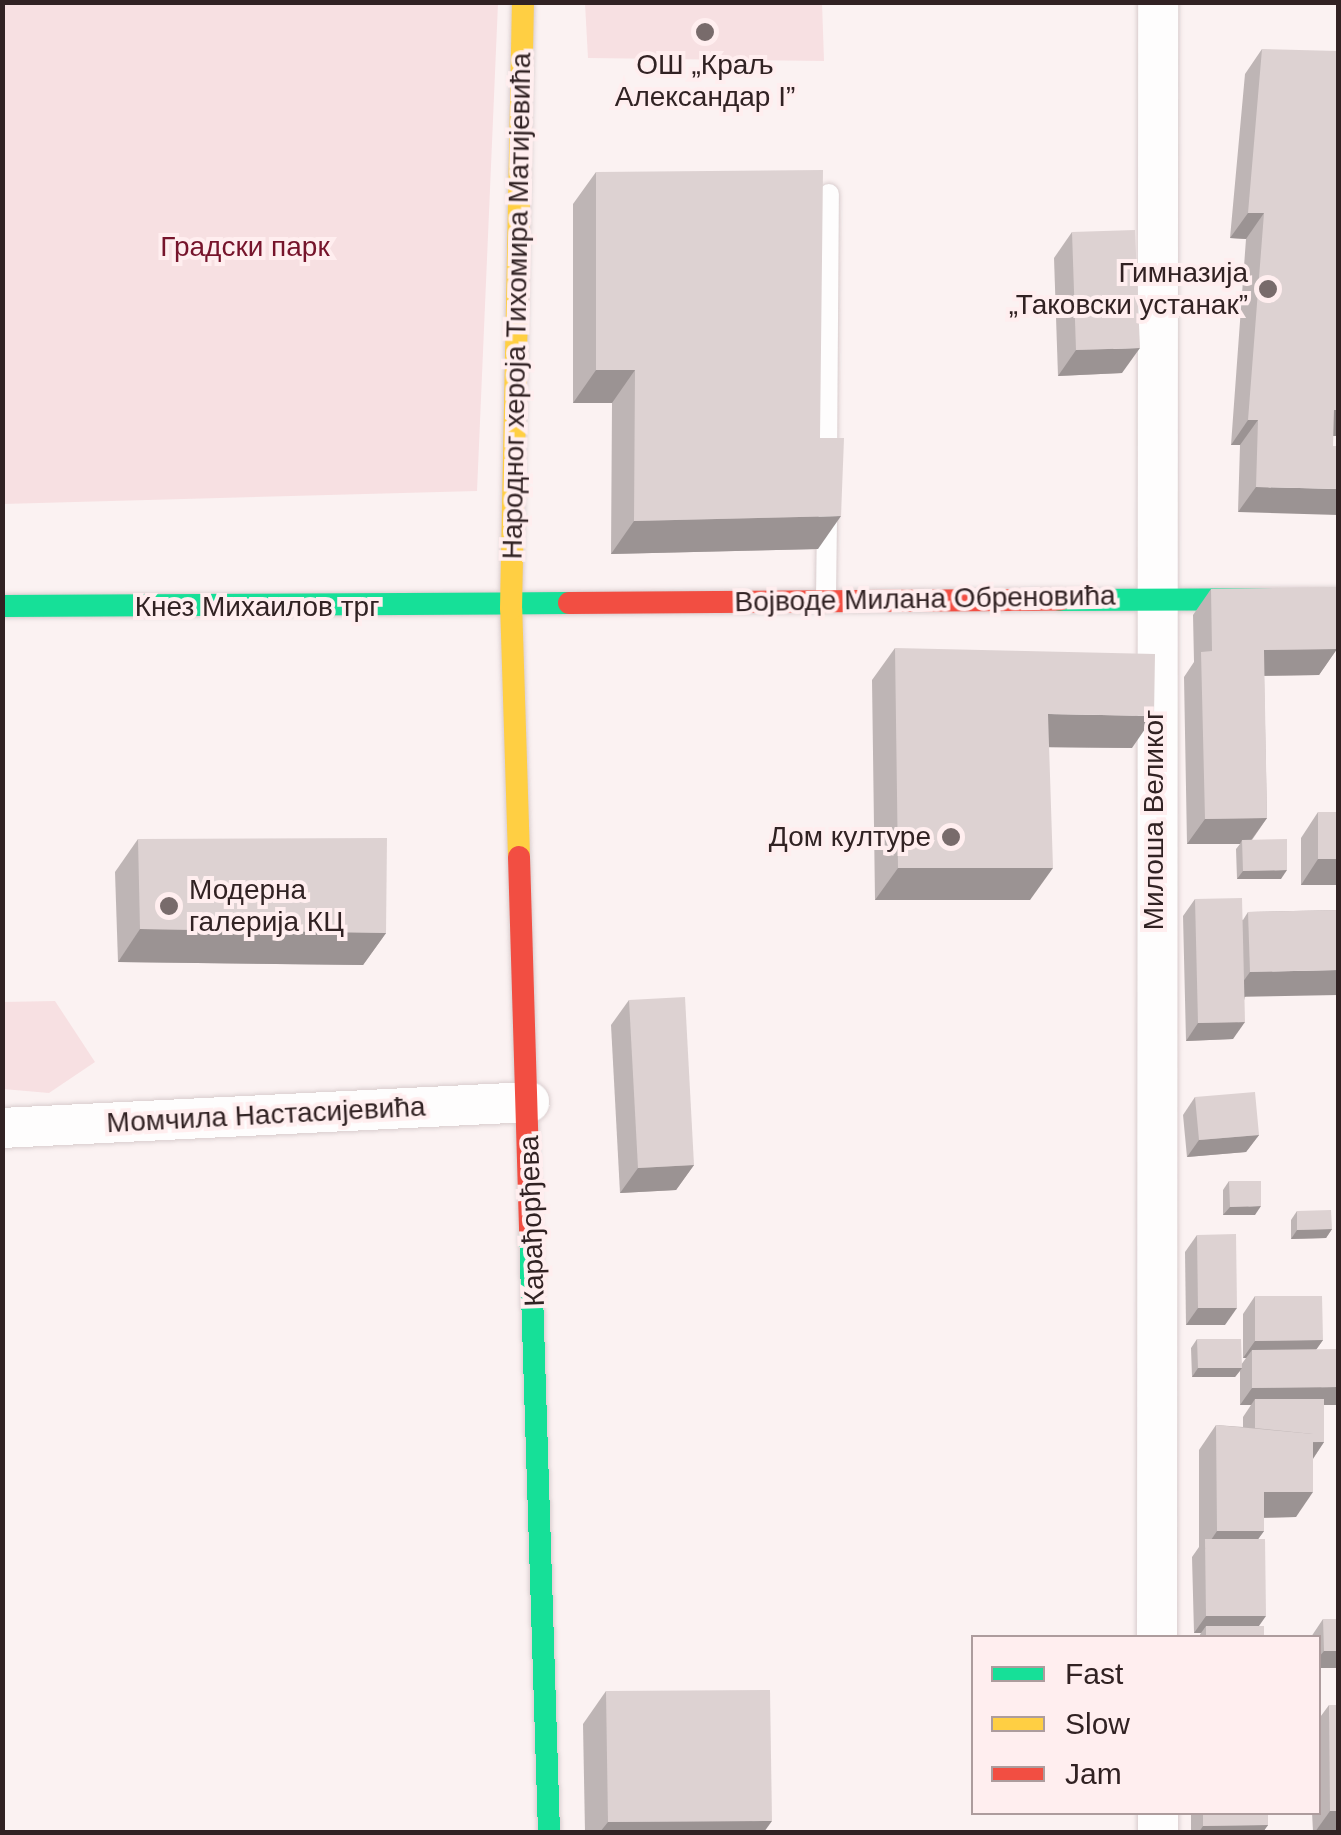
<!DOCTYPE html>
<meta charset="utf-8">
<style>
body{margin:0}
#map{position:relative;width:1341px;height:1835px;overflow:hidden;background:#fbf2f2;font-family:Helvetica,sans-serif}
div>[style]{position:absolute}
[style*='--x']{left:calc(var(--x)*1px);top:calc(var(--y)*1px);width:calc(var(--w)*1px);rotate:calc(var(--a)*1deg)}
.green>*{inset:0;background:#f7e0e2}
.roads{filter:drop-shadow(0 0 2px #d8cccd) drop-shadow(0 0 2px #d8cccd)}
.lane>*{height:20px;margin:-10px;padding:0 10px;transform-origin:10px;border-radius:10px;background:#fefdfd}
.street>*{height:40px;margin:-20px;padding:0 20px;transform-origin:20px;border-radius:20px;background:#fefdfd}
.fast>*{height:22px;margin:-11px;padding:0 11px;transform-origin:11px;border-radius:11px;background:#16e098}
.slow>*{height:22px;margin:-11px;padding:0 11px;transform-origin:11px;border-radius:11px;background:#ffcf43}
.jam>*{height:22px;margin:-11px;padding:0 11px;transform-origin:11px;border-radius:11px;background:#f24e42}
.wall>*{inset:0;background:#beb5b5}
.shaded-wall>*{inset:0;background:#9b9393}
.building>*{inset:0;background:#ddd2d2}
.dots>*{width:28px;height:28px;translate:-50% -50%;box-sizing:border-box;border:5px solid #ffeeef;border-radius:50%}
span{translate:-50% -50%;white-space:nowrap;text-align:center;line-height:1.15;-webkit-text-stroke:8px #ffeeef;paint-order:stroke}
.poi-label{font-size:28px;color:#312223}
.right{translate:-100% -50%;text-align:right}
.left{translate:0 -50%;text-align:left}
.park-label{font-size:28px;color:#76142b}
.street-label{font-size:28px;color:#312223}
.frame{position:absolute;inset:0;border:5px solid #312223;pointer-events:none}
.legend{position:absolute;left:971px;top:1635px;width:350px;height:180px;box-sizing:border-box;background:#ffeeef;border:2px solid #ad9c9d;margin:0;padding:12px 18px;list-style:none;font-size:30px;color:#312223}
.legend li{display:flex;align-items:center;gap:20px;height:50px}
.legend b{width:50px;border:2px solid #ad9c9d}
</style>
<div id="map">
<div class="green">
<i style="clip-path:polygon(2px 3px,498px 3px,477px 491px,3px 504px)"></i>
<i style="clip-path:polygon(585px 3px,822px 3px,824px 61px,588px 58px)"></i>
<i style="clip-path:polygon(55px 1001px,95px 1062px,49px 1093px,3px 1089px,3px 1002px)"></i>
</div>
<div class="roads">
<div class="lane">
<i style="--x:827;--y:464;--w:270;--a:-89.6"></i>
<i style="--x:826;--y:599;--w:86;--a:-89.3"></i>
</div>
<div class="street">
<i style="--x:2;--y:1128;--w:528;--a:-2.82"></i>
<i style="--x:1157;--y:1638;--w:1636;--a:-89.96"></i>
<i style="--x:1158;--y:1812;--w:20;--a:90"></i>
</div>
<div class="fast">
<i style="--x:1060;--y:600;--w:278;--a:-0.2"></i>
<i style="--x:2;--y:606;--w:567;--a:-0.3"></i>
<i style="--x:530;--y:1231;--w:601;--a:88.19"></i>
</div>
<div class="slow">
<i style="--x:519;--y:857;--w:248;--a:-91.8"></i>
<i style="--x:511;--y:609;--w:607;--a:-88.87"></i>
</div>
<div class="jam">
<i style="--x:569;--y:603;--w:491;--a:-0.4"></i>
<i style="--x:519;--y:857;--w:374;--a:88.3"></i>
</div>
</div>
<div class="wall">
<i style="clip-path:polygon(1262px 49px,1338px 347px,1338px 436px,1333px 436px,1238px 512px,1240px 445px,1231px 445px,1246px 239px,1230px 238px,1245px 74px)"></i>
<i style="clip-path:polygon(596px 172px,820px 438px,818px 549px,611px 554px,612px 403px,573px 403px,573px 204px)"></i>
<i style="clip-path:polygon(1072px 232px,1122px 373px,1058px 376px,1054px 258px)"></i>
<i style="clip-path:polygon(1211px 589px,1337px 649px,1319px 675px,1264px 676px,1267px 818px,1252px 840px,1281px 879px,1237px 879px,1236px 849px,1240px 844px,1187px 844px,1184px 677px,1194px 662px,1193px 615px)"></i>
<i style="clip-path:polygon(895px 648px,1132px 748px,1049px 747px,1030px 900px,875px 900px,872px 680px)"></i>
<i style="clip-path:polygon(1318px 812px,1338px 885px,1301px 885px,1301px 838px)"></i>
<i style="clip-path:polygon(138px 839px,386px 933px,363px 965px,118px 962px,115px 872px)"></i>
<i style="clip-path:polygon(1195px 899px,1243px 920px,1248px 912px,1338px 910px,1245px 997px,1233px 1039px,1186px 1041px,1183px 916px)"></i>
<i style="clip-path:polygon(629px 1000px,694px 1165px,676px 1190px,620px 1193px,611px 1025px)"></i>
<i style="clip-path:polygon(1195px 1097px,1259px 1135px,1246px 1152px,1187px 1157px,1183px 1115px)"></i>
<i style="clip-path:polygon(1229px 1181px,1255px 1215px,1223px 1215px,1223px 1190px)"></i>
<i style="clip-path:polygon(1297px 1211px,1332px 1229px,1326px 1238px,1291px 1239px,1291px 1220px)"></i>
<i style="clip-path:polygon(1197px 1235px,1225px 1325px,1186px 1325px,1185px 1252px)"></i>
<i style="clip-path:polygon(1255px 1296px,1323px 1340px,1316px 1350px,1324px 1405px,1324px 1442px,1313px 1459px,1296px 1517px,1264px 1518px,1264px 1531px,1258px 1539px,1259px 1626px,1264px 1638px,1198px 1638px,1201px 1633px,1194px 1633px,1192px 1557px,1199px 1547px,1199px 1450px,1216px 1425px,1243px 1427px,1243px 1417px,1251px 1405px,1240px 1405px,1240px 1371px,1235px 1377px,1192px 1377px,1191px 1348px,1197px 1339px,1241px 1365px,1246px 1358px,1243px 1358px,1243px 1314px)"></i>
<i style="clip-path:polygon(1323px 1619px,1338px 1619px,1338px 1668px,1318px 1668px,1318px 1638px,1311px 1637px)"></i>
<i style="clip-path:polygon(606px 1691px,764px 1832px,585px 1832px,583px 1724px)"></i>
<i style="clip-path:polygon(1329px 1705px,1338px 1832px,1313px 1832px,1312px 1812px,1318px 1812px,1318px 1720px)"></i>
<i style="clip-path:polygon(1191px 1812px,1268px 1812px,1268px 1825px,1263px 1832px,1191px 1832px)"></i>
</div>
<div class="shaded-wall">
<i style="clip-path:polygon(1248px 213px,1264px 213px,1246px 239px,1230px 238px)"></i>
<i style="clip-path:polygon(1140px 348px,1122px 373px,1058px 376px,1076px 350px)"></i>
<i style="clip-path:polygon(596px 370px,635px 370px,612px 403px,573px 403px)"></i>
<i style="clip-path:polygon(1334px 410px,1338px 410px,1338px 436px,1316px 436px)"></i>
<i style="clip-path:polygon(1248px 420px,1258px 420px,1240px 445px,1231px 445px)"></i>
<i style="clip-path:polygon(1256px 487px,1338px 489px,1338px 515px,1238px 512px)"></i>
<i style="clip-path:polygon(841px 516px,818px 549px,611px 554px,634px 521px)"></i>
<i style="clip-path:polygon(1337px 649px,1319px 675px,1246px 676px,1264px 650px)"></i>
<i style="clip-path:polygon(1048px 714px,1154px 716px,1132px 748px,1025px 747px)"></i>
<i style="clip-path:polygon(1267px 818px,1249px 843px,1242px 840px,1240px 844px,1187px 844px,1205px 819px)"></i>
<i style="clip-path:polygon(1318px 859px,1338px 859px,1338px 885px,1301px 885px)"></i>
<i style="clip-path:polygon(898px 868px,1053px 868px,1030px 900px,875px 900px)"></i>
<i style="clip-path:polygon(1287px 870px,1281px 879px,1237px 879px,1243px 871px)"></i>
<i style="clip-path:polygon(140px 929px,386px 933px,363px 965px,118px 962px)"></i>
<i style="clip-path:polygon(1338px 970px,1338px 995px,1232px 997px,1250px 972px)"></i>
<i style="clip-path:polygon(1245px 1022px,1233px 1039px,1186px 1041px,1198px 1023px)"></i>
<i style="clip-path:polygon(1259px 1135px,1246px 1152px,1187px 1157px,1199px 1140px)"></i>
<i style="clip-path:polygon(694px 1165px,676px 1190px,620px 1193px,638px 1168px)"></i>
<i style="clip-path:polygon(1261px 1206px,1255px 1215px,1223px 1215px,1230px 1207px)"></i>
<i style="clip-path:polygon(1332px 1229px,1326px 1238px,1291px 1239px,1297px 1230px)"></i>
<i style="clip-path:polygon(1198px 1308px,1237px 1308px,1225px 1325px,1186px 1325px)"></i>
<i style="clip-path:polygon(1323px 1340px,1310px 1358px,1252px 1350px,1246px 1358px,1243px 1358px,1255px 1341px)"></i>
<i style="clip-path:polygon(1198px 1368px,1242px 1368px,1235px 1377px,1192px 1377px)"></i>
<i style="clip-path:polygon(1338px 1387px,1338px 1405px,1255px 1405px,1255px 1399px,1251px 1405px,1240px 1405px,1252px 1388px)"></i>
<i style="clip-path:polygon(1324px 1442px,1312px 1460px,1256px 1443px)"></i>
<i style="clip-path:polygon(1264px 1492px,1313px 1492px,1296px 1517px,1246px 1518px)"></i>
<i style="clip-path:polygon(1217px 1531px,1264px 1531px,1246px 1556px,1205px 1549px)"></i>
<i style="clip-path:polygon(1206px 1616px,1266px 1616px,1254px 1633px,1206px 1626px,1201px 1633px,1194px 1633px)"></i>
<i style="clip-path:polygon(1324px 1651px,1338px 1651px,1338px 1668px,1318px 1668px,1318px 1658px)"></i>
<i style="clip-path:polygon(1330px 1811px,1338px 1811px,1338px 1832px,1315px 1832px)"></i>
<i style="clip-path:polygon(772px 1821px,764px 1832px,600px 1832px,608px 1822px)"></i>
<i style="clip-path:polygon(1268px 1825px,1263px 1832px,1199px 1832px,1203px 1826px)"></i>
</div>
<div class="building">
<i style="clip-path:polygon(1262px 49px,1338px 51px,1338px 410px,1334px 410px,1333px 446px,1338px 446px,1338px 489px,1256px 487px,1258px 420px,1248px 420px,1264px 213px,1248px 213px)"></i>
<i style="clip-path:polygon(823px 170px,820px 438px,844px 438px,841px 516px,634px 521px,635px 370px,596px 370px,596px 172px)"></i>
<i style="clip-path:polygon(1135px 230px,1140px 348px,1076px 350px,1072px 232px)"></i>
<i style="clip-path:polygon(1336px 587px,1337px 649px,1264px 650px,1267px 818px,1205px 819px,1201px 652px,1212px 651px,1211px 589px)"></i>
<i style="clip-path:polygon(895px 648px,1155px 654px,1154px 716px,1048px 714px,1053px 868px,898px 868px)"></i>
<i style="clip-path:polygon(1318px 812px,1338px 812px,1338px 859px,1318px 859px)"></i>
<i style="clip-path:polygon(387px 838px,386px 933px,140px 929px,138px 839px)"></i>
<i style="clip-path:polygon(1287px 839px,1287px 870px,1243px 871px,1242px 840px)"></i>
<i style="clip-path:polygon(1242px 898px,1245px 1022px,1198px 1023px,1195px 899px)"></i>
<i style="clip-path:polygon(1338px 910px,1338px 970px,1250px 972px,1248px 912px)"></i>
<i style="clip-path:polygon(685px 997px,694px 1165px,638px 1168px,629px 1000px)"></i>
<i style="clip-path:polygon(1255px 1092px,1259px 1135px,1199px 1140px,1195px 1097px)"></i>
<i style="clip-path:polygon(1229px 1181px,1261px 1181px,1261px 1206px,1230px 1207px)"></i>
<i style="clip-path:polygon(1331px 1210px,1332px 1229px,1297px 1230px,1297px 1211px)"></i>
<i style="clip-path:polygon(1236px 1234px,1237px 1308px,1198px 1308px,1197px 1235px)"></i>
<i style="clip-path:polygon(1255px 1296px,1322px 1296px,1323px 1340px,1255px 1341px)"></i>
<i style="clip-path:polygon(1197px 1339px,1241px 1339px,1242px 1368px,1198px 1368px)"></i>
<i style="clip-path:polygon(1338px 1349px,1338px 1387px,1252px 1388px,1252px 1350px)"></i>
<i style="clip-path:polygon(1255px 1399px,1324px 1399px,1324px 1442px,1313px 1442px,1313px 1434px,1255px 1428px)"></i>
<i style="clip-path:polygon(1216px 1425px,1313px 1434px,1313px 1492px,1264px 1492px,1264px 1531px,1217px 1531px)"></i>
<i style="clip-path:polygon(1205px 1539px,1265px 1539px,1266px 1616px,1206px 1616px)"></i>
<i style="clip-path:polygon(1323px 1619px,1338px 1619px,1338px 1651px,1324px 1651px)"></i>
<i style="clip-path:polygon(1206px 1626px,1264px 1626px,1264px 1638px,1206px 1638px)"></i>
<i style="clip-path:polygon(770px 1690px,772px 1821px,608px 1822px,606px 1691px)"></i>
<i style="clip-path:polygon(1329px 1705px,1338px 1705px,1338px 1811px,1330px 1811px)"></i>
<i style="clip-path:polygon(1203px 1812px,1268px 1812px,1268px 1825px,1203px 1826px)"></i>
</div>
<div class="dots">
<i style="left:705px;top:32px;background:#786b6b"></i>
<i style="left:1268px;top:289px;background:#786b6b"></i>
<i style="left:951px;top:837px;background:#786b6b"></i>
<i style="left:169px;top:906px;background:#786b6b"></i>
</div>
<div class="poi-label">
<span style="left:705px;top:81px">ОШ „Краљ<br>Александар I”</span>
<span class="right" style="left:1248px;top:289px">Гимназија<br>„Таковски устанак”</span>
<span class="right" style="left:931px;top:837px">Дом културе</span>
<span class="left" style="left:189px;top:906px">Модерна<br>галерија КЦ</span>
</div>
<div class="park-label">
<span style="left:245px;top:247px">Градски парк</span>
</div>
<div class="street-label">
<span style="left:517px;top:306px;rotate:-89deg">Народног хероја Тихомира Матијевића</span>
<span style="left:925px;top:599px;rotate:-1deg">Војводе Милана Обреновића</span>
<span style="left:257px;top:607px">Кнез Михаилов трг</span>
<span style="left:1154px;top:820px;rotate:-90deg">Милоша Великог</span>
<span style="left:266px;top:1115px;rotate:-3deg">Момчила Настасијевића</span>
<span style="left:532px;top:1221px;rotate:-92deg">Карађорђева</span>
</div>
<div class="frame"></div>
<ul class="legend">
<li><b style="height:12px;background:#16e098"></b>Fast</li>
<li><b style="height:12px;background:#ffcf43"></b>Slow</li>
<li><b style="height:12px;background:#f24e42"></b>Jam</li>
</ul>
</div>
